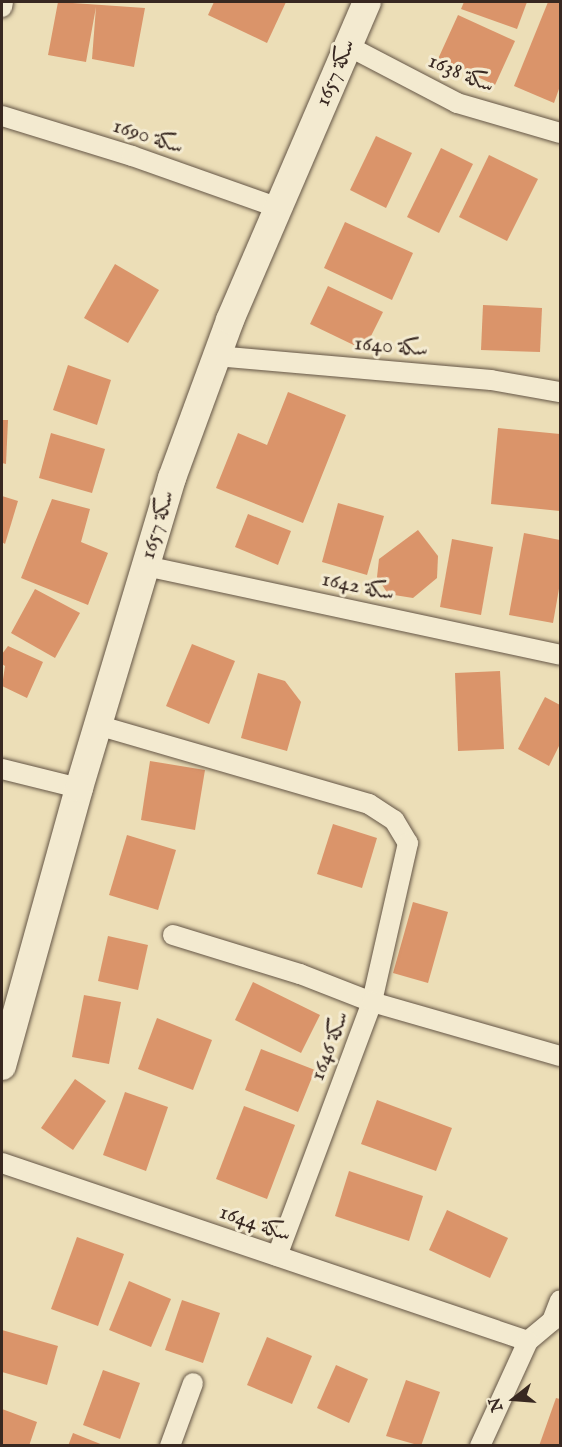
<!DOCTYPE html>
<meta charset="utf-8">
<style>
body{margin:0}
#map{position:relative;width:562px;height:1447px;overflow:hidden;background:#ecdeb7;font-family:"IM FELL English",Amiri,serif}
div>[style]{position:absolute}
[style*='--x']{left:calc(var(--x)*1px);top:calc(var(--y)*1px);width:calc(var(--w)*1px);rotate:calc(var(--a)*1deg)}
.building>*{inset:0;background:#da946a}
.roads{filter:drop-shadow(0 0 2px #655646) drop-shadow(0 0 2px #655646)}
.street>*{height:20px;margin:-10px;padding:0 10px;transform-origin:10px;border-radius:10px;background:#f3ead0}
.secondary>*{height:28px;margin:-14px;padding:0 14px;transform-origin:14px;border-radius:14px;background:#f3ead0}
span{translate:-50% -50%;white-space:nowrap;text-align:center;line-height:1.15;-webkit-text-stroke:6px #f3ead0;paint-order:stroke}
.street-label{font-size:22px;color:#382821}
.frame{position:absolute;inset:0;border:3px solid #382821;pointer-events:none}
.north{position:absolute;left:484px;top:1369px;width:60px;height:60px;-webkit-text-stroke:4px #f3ead0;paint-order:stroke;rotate:253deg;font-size:16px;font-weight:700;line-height:24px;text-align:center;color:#382821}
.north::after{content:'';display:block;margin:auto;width:21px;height:27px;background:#382821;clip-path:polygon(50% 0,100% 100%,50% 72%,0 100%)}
</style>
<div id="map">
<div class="building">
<i style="clip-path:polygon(58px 2px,145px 8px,134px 67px,92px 59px,96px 7px,86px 62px,48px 55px)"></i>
<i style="clip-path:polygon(214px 2px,286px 2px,267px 43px,208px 15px)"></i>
<i style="clip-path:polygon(464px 2px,527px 2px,517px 29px,461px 9px)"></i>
<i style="clip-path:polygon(548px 2px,560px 2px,560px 86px,554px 103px,514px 86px)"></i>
<i style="clip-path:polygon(458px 15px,515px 41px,495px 85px,438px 59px)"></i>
<i style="clip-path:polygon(376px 136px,412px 153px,386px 208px,350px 190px)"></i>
<i style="clip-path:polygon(441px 148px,473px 164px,439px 233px,407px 217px)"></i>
<i style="clip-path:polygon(489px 155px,538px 179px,507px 241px,459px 217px)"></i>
<i style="clip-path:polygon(345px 222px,413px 253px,392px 300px,324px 268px)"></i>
<i style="clip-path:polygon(115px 264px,159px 290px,128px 343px,84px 318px)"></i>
<i style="clip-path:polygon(328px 286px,383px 312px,364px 350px,310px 324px)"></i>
<i style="clip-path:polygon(483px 305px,542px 308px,540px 352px,481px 350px)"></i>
<i style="clip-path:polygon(68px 365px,111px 380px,97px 425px,53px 410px)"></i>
<i style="clip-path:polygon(288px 392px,346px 415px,303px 523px,216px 488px,238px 433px,267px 445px)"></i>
<i style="clip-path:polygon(2px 420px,8px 420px,6px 464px,2px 463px)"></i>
<i style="clip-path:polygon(498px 428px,560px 434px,560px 511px,491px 504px)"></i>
<i style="clip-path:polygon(51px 433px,105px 449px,92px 493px,39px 478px)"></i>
<i style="clip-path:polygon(2px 496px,18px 501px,5px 544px,2px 542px)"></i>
<i style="clip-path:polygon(52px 499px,90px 509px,81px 542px,108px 553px,88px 605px,21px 578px)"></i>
<i style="clip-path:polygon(338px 503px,384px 516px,367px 575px,322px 562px)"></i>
<i style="clip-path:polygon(248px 514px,291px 531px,278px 565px,235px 547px)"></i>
<i style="clip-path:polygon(418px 530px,438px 556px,437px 578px,413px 598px,388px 594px,377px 577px,379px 559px)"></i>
<i style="clip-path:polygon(524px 533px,560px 540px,560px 583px,553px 623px,509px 615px)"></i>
<i style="clip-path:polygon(452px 539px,493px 547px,481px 615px,440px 607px)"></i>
<i style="clip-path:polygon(35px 589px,80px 613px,55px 658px,11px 633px)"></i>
<i style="clip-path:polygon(192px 644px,235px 661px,209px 724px,166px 706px)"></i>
<i style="clip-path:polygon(8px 646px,43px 662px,27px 698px,2px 686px,5px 666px,2px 664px,2px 654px)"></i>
<i style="clip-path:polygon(500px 671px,504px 749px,458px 751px,455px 673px)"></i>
<i style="clip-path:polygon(258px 673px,285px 681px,301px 702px,287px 751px,241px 738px)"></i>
<i style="clip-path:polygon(545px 697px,560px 705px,560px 744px,549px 766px,518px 749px)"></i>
<i style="clip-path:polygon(150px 761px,205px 770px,195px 830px,141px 820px)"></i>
<i style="clip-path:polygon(333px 824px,377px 838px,362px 888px,317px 874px)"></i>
<i style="clip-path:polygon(127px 835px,176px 850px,158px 910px,109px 895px)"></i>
<i style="clip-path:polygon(413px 902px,448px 912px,428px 983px,393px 973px)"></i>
<i style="clip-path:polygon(108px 936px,148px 945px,138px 990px,98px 981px)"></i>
<i style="clip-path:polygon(253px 982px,320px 1015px,301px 1053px,235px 1020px)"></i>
<i style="clip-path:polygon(84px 995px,121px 1002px,109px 1064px,72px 1057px)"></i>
<i style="clip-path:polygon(157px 1018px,212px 1040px,193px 1090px,138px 1069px)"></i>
<i style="clip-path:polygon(261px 1049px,315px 1070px,298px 1112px,245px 1090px)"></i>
<i style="clip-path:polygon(75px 1079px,106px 1101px,73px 1150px,41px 1128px)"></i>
<i style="clip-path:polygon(125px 1092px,168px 1107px,146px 1171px,103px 1155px)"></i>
<i style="clip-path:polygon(377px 1100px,452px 1128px,436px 1171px,361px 1144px)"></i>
<i style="clip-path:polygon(244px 1106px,295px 1125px,267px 1199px,216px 1179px)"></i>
<i style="clip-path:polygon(349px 1171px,423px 1196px,409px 1241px,335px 1216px)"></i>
<i style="clip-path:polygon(447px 1210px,508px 1238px,490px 1278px,429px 1250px)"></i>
<i style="clip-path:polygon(77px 1237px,124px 1254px,98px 1326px,51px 1309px)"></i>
<i style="clip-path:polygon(129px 1281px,171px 1299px,151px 1347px,109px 1330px)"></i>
<i style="clip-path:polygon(182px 1300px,220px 1313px,203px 1363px,165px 1350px)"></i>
<i style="clip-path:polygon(2px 1330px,58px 1346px,47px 1385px,2px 1372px)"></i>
<i style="clip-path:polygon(267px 1337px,312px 1356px,292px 1404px,247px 1385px)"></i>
<i style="clip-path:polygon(336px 1365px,368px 1379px,349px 1423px,317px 1408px)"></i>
<i style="clip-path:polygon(103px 1370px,140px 1383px,120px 1439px,83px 1425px)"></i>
<i style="clip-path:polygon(406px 1380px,440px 1392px,421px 1446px,386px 1436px)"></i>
<i style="clip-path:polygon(556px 1398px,560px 1399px,560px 1446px,539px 1446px)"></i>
<i style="clip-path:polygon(2px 1409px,37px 1422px,29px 1446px,2px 1446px)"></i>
<i style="clip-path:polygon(73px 1433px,103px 1445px,103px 1446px,68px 1446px)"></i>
</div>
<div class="roads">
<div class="street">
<i style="--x:2;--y:7;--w:5;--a:-79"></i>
<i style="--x:348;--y:46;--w:123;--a:27.6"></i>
<i style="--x:457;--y:103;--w:107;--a:16.2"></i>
<i style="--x:2;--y:116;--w:136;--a:17.1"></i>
<i style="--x:132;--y:156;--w:156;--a:19.5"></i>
<i style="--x:216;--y:356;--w:276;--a:5"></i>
<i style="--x:491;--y:380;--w:70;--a:9.9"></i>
<i style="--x:146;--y:566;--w:423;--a:12.1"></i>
<i style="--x:97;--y:725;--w:283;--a:16.2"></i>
<i style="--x:369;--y:804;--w:30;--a:33"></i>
<i style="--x:394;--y:820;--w:27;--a:59"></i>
<i style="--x:408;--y:843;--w:163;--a:102.8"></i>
<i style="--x:372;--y:1002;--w:271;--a:110.5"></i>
<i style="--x:2;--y:769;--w:79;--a:13.9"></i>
<i style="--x:173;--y:935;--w:133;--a:17.1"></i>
<i style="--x:300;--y:974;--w:77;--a:21.3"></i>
<i style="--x:372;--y:1002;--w:196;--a:16"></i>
<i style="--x:2;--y:1163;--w:555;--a:18.7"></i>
<i style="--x:528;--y:1341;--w:31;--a:-40"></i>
<i style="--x:552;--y:1321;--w:22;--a:-69"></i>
<i style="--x:170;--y:1446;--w:67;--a:-69.9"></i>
<i style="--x:480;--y:1446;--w:115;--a:-65.4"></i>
</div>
<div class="secondary">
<i style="--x:2;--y:1066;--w:288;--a:-74.5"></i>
<i style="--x:79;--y:788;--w:324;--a:-73.3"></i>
<i style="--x:172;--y:478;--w:168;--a:-69.8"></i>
<i style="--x:230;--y:320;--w:346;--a:-66.7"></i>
</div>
</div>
<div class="street-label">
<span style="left:336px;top:73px;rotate:-67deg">سكة 1657</span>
<span style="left:461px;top:74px;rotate:23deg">سكة 1638</span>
<span style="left:148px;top:137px;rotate:18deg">سكة 1690</span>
<span style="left:391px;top:347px;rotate:5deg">سكة 1640</span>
<span style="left:158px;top:525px;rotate:-73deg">سكة 1657</span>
<span style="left:358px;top:587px;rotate:12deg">سكة 1642</span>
<span style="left:330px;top:1046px;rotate:-69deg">سكة 1646</span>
<span style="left:255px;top:1224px;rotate:19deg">سكة 1644</span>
</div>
<div class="frame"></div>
<div class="north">N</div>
</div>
